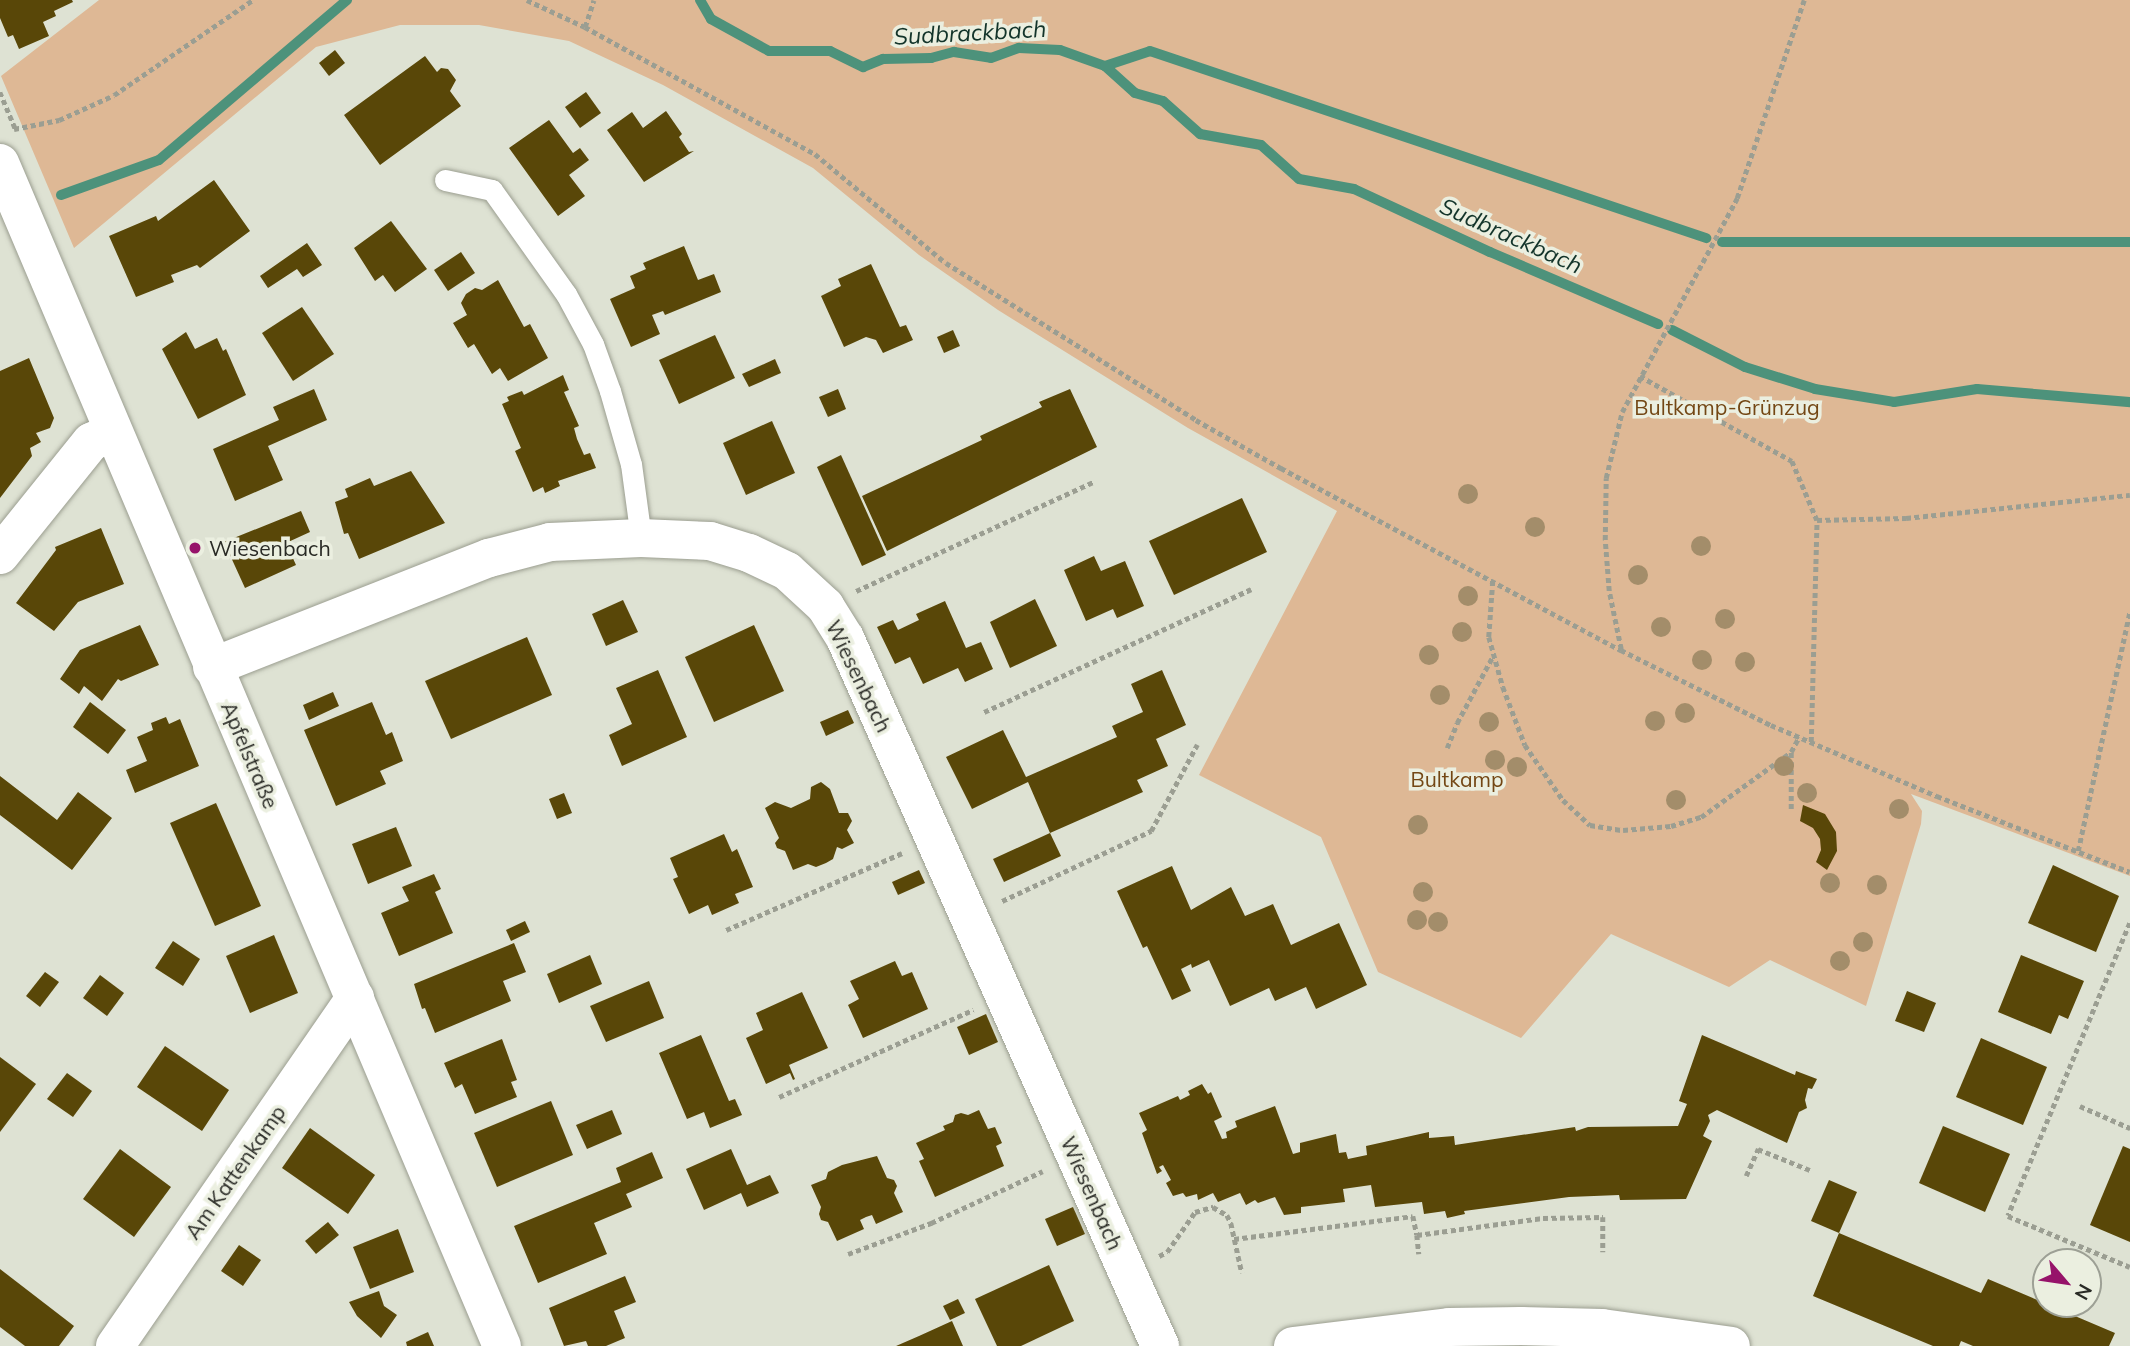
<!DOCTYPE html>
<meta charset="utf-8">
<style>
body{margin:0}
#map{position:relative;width:2130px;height:1346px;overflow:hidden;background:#dee2d3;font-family:Mulish,sans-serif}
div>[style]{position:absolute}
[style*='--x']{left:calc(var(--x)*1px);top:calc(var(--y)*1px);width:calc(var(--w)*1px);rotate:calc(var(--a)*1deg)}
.green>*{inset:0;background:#deb895}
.stream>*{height:10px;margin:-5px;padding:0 5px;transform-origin:5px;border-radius:5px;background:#4d927b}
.building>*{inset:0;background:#594708}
.path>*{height:4.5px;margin-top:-2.25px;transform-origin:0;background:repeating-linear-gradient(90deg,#9b9e92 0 5px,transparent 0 8.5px)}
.roads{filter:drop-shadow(0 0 2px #9b9e90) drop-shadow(0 0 2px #9b9e90)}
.lane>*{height:21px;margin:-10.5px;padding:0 10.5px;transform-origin:10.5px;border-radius:10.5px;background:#fff}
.street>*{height:38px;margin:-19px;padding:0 19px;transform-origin:19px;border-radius:19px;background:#fff}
.secondary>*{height:38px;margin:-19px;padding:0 19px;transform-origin:19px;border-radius:19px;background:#fff}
.trees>*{width:20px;height:20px;margin:-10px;border-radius:50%;background:#a38d6a}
.dots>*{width:19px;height:19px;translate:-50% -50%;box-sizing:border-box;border:4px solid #ebefe0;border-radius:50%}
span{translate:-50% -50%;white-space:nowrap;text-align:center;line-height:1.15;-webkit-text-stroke:7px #ebefe0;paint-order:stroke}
.park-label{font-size:21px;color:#734714}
.poi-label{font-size:21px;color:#292a25}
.left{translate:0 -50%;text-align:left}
.street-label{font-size:21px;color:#292a25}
.water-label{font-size:23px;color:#13342a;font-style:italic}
.north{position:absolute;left:2032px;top:1248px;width:70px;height:70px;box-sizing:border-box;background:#ebefe0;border:2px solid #9da095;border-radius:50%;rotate:119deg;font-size:19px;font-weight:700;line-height:28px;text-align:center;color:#292a25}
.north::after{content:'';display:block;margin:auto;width:24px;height:32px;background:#96136a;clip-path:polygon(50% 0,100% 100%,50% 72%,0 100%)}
</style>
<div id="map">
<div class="green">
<i style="clip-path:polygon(99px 0,2130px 0,2130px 876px,1911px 794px,1922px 811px,1921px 824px,1866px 1006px,1770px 960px,1729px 987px,1611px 934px,1521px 1038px,1378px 972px,1321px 837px,1199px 775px,1337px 511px,1188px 428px,998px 310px,919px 255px,813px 168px,663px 85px,569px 41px,479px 25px,400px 25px,316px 47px,74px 248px,1px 76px)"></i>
</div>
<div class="stream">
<i style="--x:700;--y:0;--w:22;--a:60"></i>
<i style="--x:711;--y:19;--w:66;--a:28.9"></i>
<i style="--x:769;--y:51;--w:61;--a:0"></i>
<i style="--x:830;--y:51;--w:37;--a:26"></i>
<i style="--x:863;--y:67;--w:22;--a:-22"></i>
<i style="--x:883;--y:59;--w:48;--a:-1.2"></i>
<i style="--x:931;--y:58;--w:24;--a:-15"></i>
<i style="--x:954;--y:52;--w:37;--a:9"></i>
<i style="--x:991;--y:58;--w:30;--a:-20"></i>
<i style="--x:1019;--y:48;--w:41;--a:2.8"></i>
<i style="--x:1060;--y:50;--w:48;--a:19.6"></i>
<i style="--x:1105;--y:66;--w:40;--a:42"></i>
<i style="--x:1135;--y:93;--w:29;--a:16"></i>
<i style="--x:1163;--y:101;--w:50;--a:41.7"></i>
<i style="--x:1200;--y:134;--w:62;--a:10.2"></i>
<i style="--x:1261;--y:145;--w:51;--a:41.8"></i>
<i style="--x:1299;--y:179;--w:56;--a:10.3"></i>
<i style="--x:1354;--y:189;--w:150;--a:24.9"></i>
<i style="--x:1490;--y:252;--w:183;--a:23.2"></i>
<i style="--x:1105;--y:66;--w:47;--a:-18.4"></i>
<i style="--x:1150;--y:51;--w:587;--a:18.59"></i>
<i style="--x:61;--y:195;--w:104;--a:-19.7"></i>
<i style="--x:159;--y:160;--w:247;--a:-40.4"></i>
<i style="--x:1722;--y:242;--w:408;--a:0"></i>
<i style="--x:1672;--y:330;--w:82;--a:26.9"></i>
<i style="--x:1745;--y:367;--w:73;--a:17.4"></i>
<i style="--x:1815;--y:389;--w:80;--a:9.3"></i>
<i style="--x:1894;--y:402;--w:84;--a:-8.9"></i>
<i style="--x:1977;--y:389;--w:154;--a:4.9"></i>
</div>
<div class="building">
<i style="clip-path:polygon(0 0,72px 0,73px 2px,54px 11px,56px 16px,43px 22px,49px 36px,19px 49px,13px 35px,8px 37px,0 18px)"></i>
<i style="clip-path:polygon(335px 50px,345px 63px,329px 76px,319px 63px)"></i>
<i style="clip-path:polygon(425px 56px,437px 72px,441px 68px,448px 69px,456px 80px,450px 91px,461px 106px,380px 165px,344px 115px)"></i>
<i style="clip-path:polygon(586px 92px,601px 113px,580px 128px,565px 107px)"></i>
<i style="clip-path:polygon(666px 111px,682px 134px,679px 137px,689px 152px,694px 151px,644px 182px,607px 130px,632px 112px,643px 128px)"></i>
<i style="clip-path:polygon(549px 120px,573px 153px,580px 148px,589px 160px,569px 175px,585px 196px,558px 216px,509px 148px)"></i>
<i style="clip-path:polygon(214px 180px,250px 231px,200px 268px,197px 265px,171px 275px,174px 282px,136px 297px,109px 236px,156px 216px,158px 221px)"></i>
<i style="clip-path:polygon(391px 221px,427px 269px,395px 292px,383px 275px,375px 281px,354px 248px)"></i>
<i style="clip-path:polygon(307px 243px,322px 265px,303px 277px,297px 269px,268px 288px,260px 276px)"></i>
<i style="clip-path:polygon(684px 246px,698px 280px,714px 274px,721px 292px,665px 315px,663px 311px,652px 315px,660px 334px,631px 347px,610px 299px,635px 288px,630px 276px,646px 269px,643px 263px)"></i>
<i style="clip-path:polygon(461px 252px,475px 273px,448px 291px,434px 270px)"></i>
<i style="clip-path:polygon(871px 264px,900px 327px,906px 325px,913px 340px,883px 353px,876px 340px,866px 337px,844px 347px,821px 296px,841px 286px,838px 279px)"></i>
<i style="clip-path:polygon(498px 280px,524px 327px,530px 324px,548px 358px,508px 381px,500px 368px,492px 374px,474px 344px,468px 348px,453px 323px,467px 315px,461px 303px,466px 294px,475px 288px,482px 290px)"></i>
<i style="clip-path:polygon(302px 307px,334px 354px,293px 381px,262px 333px)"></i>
<i style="clip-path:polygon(953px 330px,960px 346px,944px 353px,937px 337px)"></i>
<i style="clip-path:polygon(186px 332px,195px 349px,217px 338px,223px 351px,226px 349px,246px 395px,198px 419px,162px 349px)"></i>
<i style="clip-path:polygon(715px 335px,735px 378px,679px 404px,659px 360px)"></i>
<i style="clip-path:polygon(29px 358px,54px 418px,50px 428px,36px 433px,41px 442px,30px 448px,32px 456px,0 498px,0 371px)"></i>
<i style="clip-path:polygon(775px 359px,781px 373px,749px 387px,742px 374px)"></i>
<i style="clip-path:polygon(563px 375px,569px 390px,564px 392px,579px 426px,574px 428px,577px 439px,584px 455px,590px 453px,596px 468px,558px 481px,560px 486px,545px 493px,543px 487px,533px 492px,515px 451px,521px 448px,502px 404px,509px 401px,507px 397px,522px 391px,524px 395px)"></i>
<i style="clip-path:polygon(314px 389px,327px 420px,268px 446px,283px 480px,235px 501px,213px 449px,279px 420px,273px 407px)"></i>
<i style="clip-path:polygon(838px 389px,846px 409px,828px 417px,819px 397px)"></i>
<i style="clip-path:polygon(1070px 389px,1097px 447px,887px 551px,862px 496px,982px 440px,980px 436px,1042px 407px,1039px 402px)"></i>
<i style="clip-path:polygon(772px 421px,795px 473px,746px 495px,723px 443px)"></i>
<i style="clip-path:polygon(841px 455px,886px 555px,862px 566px,817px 467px)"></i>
<i style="clip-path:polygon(411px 471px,445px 523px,359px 559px,348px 533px,344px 534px,335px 502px,348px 497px,345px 489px,370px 478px,374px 486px)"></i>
<i style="clip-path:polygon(1242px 498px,1267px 552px,1174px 595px,1149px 541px)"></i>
<i style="clip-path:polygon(301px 511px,310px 532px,286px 543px,296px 565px,245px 588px,224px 542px)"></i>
<i style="clip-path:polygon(101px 528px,124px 584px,78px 602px,54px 631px,16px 603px,56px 550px,55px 547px)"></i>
<i style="clip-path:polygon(1094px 556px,1101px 571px,1125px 561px,1144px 606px,1117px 618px,1113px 609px,1086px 621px,1064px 570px)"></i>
<i style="clip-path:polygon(1035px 599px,1057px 646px,1010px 668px,990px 622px)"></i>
<i style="clip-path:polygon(623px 600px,638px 632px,606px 646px,592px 614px)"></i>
<i style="clip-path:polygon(945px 601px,966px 648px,981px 642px,993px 669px,965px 682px,958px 668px,923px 684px,910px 657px,895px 664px,877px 627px,893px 620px,898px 630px,919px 620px,916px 614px)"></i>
<i style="clip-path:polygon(140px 625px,159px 665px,121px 681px,118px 679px,102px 701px,84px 686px,79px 694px,60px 679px,80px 650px)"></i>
<i style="clip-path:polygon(754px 625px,784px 691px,714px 722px,685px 657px)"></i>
<i style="clip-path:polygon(527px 637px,552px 695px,451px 739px,425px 681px)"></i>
<i style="clip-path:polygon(658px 670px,687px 737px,622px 766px,609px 735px,632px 724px,616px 688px)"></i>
<i style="clip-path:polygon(1162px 670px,1186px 725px,1156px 739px,1168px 766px,1137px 780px,1143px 792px,1050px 833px,1028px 782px,972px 809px,946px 757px,1003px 730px,1026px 777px,1117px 737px,1112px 726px,1143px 712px,1131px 684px)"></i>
<i style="clip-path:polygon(333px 692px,339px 706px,309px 720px,303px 705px)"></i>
<i style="clip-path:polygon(90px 702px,126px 730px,108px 754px,73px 727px)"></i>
<i style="clip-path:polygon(372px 702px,386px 735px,392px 732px,403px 761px,380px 771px,386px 784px,336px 806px,304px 730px)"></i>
<i style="clip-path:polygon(848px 710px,854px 723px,826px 736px,820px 722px)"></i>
<i style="clip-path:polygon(166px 717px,169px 724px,180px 719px,199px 766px,135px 793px,126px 770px,147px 761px,137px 737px,153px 730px,151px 723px)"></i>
<i style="clip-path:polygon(0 776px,57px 820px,78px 792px,112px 818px,72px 870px,0 815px)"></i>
<i style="clip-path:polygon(821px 782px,830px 789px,839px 813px,848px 813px,852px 821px,847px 830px,854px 843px,842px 849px,837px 847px,833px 859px,826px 863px,816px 867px,808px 864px,793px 870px,785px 851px,777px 848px,775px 843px,779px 838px,765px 808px,775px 802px,791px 808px,810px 799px,811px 787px)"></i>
<i style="clip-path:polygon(564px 793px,572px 813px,557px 819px,549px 799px)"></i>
<i style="clip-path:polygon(216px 803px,261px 906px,215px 926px,170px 823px)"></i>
<i style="clip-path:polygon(1803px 805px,1825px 814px,1836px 832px,1837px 851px,1827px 870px,1816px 862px,1821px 850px,1820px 839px,1813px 828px,1800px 821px)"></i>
<i style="clip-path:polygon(396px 827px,412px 866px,368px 884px,352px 844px)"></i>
<i style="clip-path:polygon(1050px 833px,1061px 856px,1004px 882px,993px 859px)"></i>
<i style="clip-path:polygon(724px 834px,732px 852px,737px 849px,753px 887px,735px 894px,739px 903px,712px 915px,708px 905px,689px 914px,673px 879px,678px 877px,670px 858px)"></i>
<i style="clip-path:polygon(2053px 865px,2119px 896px,2096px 952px,2028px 923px)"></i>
<i style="clip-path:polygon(1172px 866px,1191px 910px,1231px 887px,1245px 916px,1273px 904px,1291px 945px,1339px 923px,1367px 985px,1316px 1009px,1306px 987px,1275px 1001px,1269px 988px,1230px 1006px,1209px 960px,1192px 968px,1191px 964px,1181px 969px,1191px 991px,1172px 1000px,1147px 946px,1143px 948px,1117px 891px)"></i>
<i style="clip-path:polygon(919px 870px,925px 883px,898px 895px,892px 882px)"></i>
<i style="clip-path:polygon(434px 874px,441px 889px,435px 892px,453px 933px,399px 956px,381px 913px,409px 901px,402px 887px)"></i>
<i style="clip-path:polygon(525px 921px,530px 932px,511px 941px,506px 930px)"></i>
<i style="clip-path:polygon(274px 935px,298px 993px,250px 1013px,226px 956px)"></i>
<i style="clip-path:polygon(173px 941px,200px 959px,183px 986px,155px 968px)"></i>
<i style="clip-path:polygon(514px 943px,526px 972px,503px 981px,511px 1001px,435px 1033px,425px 1008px,422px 1009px,414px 984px)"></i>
<i style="clip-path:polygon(590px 955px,602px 984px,559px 1003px,547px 974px)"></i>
<i style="clip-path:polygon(2021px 955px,2084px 981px,2068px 1019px,2059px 1015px,2051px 1034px,1998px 1012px)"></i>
<i style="clip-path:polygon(895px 961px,902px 976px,912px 972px,928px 1009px,863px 1038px,848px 1005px,859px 999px,850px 981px)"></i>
<i style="clip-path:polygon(45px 972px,59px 982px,40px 1007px,26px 996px)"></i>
<i style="clip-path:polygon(100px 975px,124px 993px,107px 1016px,83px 998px)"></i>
<i style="clip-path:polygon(649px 981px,664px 1018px,606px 1042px,590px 1006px)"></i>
<i style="clip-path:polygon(1907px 991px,1936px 1003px,1924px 1032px,1895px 1021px)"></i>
<i style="clip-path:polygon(802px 992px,828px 1048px,789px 1065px,795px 1079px,793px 1080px,790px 1073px,766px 1084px,746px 1038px,763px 1030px,756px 1013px)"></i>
<i style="clip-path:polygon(986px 1014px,998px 1042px,969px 1055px,957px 1027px)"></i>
<i style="clip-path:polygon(701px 1035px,729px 1101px,735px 1099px,742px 1115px,710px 1128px,704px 1112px,687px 1119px,659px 1053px)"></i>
<i style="clip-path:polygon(1702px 1035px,1795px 1075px,1796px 1071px,1817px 1079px,1812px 1089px,1808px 1088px,1805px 1100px,1807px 1108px,1799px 1112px,1787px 1143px,1717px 1110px,1708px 1115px,1710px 1121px,1703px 1136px,1712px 1141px,1686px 1199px,1620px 1200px,1619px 1195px,1569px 1197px,1464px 1211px,1465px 1214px,1447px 1218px,1445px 1211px,1424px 1214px,1422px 1202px,1375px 1207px,1371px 1185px,1343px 1189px,1345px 1202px,1301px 1207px,1301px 1213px,1284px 1215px,1275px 1197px,1258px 1203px,1255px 1200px,1246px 1205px,1240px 1193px,1218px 1202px,1213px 1193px,1198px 1200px,1197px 1194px,1186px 1197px,1183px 1193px,1173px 1196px,1166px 1183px,1171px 1180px,1163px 1165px,1159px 1167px,1162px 1171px,1157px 1174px,1142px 1133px,1147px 1130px,1139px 1113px,1178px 1096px,1180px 1100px,1190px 1095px,1188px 1091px,1202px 1084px,1208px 1094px,1211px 1092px,1222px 1117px,1214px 1121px,1222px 1139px,1227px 1138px,1226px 1132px,1237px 1127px,1235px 1121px,1275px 1106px,1293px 1154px,1300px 1152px,1300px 1143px,1336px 1134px,1339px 1153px,1346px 1152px,1348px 1159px,1367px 1155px,1366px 1146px,1429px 1132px,1429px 1138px,1454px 1136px,1455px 1145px,1575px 1127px,1576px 1131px,1588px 1127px,1678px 1126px,1687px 1104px,1679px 1101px)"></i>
<i style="clip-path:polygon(1981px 1038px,2047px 1067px,2023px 1125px,1956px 1097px)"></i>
<i style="clip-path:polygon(502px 1039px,517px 1080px,511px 1082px,517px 1097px,475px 1114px,462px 1084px,455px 1088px,444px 1063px)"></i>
<i style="clip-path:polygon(165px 1046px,229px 1090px,202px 1131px,137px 1087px)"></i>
<i style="clip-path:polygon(0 1057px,36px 1084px,0 1132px)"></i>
<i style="clip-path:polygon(67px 1073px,92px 1091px,73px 1117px,47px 1099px)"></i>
<i style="clip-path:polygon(551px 1101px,573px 1155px,497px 1187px,474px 1133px)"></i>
<i style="clip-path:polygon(612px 1110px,622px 1134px,587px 1149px,576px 1125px)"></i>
<i style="clip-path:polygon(979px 1110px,988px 1129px,995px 1127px,1002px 1143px,996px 1146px,1004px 1166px,935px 1197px,919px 1161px,924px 1159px,916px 1143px,945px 1130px,943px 1126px,953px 1122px,955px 1115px,961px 1113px,968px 1115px)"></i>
<i style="clip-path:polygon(1943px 1126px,2010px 1154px,1985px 1212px,1919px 1183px)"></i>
<i style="clip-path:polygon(310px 1128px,375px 1175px,348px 1214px,282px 1168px)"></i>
<i style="clip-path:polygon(2123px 1146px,2130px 1149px,2130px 1242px,2090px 1225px)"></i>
<i style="clip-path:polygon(120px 1149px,171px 1187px,134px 1237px,83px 1199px)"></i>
<i style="clip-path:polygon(731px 1149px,747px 1185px,770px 1175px,779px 1193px,747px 1207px,741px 1193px,704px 1210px,686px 1169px)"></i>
<i style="clip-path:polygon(652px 1152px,663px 1178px,626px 1194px,632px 1207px,594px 1223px,607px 1254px,538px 1283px,514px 1226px,621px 1182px,616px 1168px)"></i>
<i style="clip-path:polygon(877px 1156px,887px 1178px,894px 1180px,897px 1186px,894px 1193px,903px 1212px,876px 1224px,872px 1215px,866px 1217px,860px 1220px,864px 1229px,837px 1241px,828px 1222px,821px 1220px,819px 1214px,821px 1207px,811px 1185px,826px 1179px,828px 1172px,842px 1165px)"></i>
<i style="clip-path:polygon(1829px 1180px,1857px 1192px,1839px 1233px,1811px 1221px)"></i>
<i style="clip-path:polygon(1073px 1207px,1085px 1234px,1057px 1246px,1045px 1219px)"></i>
<i style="clip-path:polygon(328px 1222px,339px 1235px,316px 1254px,305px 1241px)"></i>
<i style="clip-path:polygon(398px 1229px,414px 1272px,370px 1289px,353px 1247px)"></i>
<i style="clip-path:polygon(1839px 1233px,1981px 1293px,1988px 1279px,2115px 1333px,2109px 1346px,1973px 1346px,1961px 1341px,1959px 1346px,1933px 1346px,1813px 1296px)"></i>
<i style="clip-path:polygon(239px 1245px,261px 1260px,243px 1286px,221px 1271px)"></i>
<i style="clip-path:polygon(1049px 1265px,1074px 1321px,1021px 1346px,997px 1346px,975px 1299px)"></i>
<i style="clip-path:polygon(0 1269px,74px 1326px,59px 1346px,25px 1346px,0 1327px)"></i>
<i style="clip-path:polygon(625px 1276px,636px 1302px,614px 1311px,625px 1338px,606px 1346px,588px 1346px,586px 1341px,564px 1346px,549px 1308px)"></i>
<i style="clip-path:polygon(379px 1291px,384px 1306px,397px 1315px,381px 1338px,357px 1316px,349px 1302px)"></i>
<i style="clip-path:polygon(958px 1299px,965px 1313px,950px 1320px,943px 1306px)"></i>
<i style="clip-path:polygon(952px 1321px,963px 1346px,896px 1346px,919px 1336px)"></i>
<i style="clip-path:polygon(428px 1332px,434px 1346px,407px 1346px,406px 1342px)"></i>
</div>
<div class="path">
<i style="--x:527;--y:0;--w:64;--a:25"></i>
<i style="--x:585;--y:27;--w:263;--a:28.9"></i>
<i style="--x:815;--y:154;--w:170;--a:39.8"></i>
<i style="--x:946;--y:263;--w:295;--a:32.1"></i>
<i style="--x:1196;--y:420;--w:98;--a:29.5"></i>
<i style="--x:1281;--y:468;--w:386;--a:28.2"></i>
<i style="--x:1621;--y:650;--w:168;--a:26.6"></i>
<i style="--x:1771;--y:725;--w:181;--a:23.2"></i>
<i style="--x:1937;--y:796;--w:207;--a:21.5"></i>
<i style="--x:585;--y:27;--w:28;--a:-72"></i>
<i style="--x:0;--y:92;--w:41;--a:67.2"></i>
<i style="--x:14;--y:129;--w:46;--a:-11.3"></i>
<i style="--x:59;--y:120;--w:60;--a:-24.4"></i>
<i style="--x:114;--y:95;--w:168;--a:-34.4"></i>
<i style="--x:1640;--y:376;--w:174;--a:29.2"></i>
<i style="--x:1792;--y:461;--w:64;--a:67"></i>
<i style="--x:1817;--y:520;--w:89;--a:-1.3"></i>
<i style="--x:1906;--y:518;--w:225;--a:-5.9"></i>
<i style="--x:1493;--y:581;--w:56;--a:94.1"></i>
<i style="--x:1489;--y:637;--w:52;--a:74.4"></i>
<i style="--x:1503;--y:687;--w:62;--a:69.2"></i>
<i style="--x:1525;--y:745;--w:67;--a:55.4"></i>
<i style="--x:1563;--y:800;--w:37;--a:43"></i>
<i style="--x:1590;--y:825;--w:33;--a:9"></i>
<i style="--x:1623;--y:830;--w:48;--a:-4.8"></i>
<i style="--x:1671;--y:826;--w:31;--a:-17"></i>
<i style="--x:1701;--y:817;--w:111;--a:-35.8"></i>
<i style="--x:856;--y:591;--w:261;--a:-24.7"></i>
<i style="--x:1621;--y:649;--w:59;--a:-101.7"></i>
<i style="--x:1609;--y:591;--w:51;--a:-94.5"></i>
<i style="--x:1605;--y:540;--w:62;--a:-89.1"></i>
<i style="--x:1606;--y:478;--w:68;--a:-76.4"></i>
<i style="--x:1622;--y:412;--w:243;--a:-61.7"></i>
<i style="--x:1737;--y:198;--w:209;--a:-71.3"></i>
<i style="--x:984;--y:712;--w:294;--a:-24.7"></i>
<i style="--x:1811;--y:742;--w:222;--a:-88.5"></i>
<i style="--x:1447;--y:748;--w:27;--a:-68"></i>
<i style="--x:1457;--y:723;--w:76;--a:-61.8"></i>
<i style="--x:1791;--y:809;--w:57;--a:-90"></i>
<i style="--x:1791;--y:752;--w:17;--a:-62"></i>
<i style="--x:2078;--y:851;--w:246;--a:-77.8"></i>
<i style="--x:1002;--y:901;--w:165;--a:-25.2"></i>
<i style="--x:1151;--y:831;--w:98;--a:-61.9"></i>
<i style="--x:2130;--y:923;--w:317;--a:112.6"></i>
<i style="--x:2008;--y:1216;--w:132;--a:22.7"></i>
<i style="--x:726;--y:930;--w:192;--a:-23.6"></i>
<i style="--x:779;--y:1097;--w:213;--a:-24.2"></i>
<i style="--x:2080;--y:1106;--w:55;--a:23.7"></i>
<i style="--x:1746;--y:1176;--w:30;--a:-66"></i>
<i style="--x:1758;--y:1149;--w:56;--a:22"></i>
<i style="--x:1417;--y:1235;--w:19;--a:84"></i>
<i style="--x:1234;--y:1239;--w:180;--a:-7.3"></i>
<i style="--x:1413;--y:1216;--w:19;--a:78"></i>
<i style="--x:1417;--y:1235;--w:127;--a:-7.7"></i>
<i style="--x:1543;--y:1218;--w:60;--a:-1"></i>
<i style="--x:1603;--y:1217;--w:35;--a:90"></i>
<i style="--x:848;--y:1254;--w:89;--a:-20.5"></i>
<i style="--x:931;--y:1223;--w:123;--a:-24.9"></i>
<i style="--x:1159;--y:1256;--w:9;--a:-27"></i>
<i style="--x:1167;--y:1252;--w:49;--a:-55"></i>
<i style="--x:1195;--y:1212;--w:19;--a:-16"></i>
<i style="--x:1213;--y:1207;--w:16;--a:30"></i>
<i style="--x:1227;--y:1215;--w:9;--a:63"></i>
<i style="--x:1231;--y:1223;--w:51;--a:77.6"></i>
</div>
<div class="roads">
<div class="lane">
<i style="--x:445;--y:180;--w:48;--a:12"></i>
<i style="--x:492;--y:190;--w:128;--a:54.6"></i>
<i style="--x:566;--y:294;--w:57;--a:61.6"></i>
<i style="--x:593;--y:344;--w:50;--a:70.1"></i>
<i style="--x:610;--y:391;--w:76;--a:74"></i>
<i style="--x:631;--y:464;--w:75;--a:82.3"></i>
</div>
<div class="street">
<i style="--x:0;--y:555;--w:145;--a:-51.2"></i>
<i style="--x:91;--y:442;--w:23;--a:-25"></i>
<i style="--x:212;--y:667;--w:298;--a:-21.5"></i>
<i style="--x:489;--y:558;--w:63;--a:-14.7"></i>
<i style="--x:550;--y:542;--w:91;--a:-2.5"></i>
<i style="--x:641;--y:538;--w:69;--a:2.5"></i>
<i style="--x:710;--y:541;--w:41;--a:17.1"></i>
<i style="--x:749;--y:553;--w:42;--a:25.3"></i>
<i style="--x:787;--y:571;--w:52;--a:42.6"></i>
<i style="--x:825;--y:606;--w:38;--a:58"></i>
<i style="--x:845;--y:638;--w:775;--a:66.01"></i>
<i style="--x:115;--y:1346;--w:423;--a:-55.4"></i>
<i style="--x:1293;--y:1346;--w:157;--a:-6.9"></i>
<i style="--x:1449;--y:1327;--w:72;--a:-0.8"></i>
<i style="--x:1521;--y:1326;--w:81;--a:1.4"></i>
<i style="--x:1602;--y:1328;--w:130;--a:7.9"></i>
</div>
<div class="secondary">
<i style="--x:0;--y:163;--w:1285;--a:67.01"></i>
</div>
</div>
<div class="trees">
<i style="left:1468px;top:494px"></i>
<i style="left:1535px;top:527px"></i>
<i style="left:1701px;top:546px"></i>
<i style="left:1638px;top:575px"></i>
<i style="left:1468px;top:596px"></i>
<i style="left:1725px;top:619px"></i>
<i style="left:1661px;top:627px"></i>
<i style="left:1462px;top:632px"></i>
<i style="left:1429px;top:655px"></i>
<i style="left:1702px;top:660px"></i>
<i style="left:1745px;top:662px"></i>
<i style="left:1440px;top:695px"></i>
<i style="left:1685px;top:713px"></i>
<i style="left:1655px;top:721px"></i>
<i style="left:1489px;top:722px"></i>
<i style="left:1495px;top:760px"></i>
<i style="left:1784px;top:766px"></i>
<i style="left:1517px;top:767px"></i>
<i style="left:1807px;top:793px"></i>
<i style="left:1676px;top:800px"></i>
<i style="left:1899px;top:809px"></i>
<i style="left:1418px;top:825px"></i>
<i style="left:1830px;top:883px"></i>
<i style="left:1877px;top:885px"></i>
<i style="left:1423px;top:892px"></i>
<i style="left:1417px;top:920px"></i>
<i style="left:1438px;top:922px"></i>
<i style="left:1863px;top:942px"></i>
<i style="left:1840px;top:961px"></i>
</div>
<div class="dots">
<i style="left:195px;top:548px;background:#96136a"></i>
</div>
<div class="park-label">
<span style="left:1727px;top:407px">Bultkamp-Grünzug</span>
<span style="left:1457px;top:779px">Bultkamp</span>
</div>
<div class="poi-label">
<span class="left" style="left:209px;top:548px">Wiesenbach</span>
</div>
<div class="street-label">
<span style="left:859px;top:676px;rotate:64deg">Wiesenbach</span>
<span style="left:250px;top:755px;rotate:67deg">Apfelstraße</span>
<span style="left:235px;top:1172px;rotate:-55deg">Am Kattenkamp</span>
<span style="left:1092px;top:1193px;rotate:66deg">Wiesenbach</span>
</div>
<div class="water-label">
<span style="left:970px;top:33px;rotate:-3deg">Sudbrackbach</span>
<span style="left:1511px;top:236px;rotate:24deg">Sudbrackbach</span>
</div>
<div class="north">N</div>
</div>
